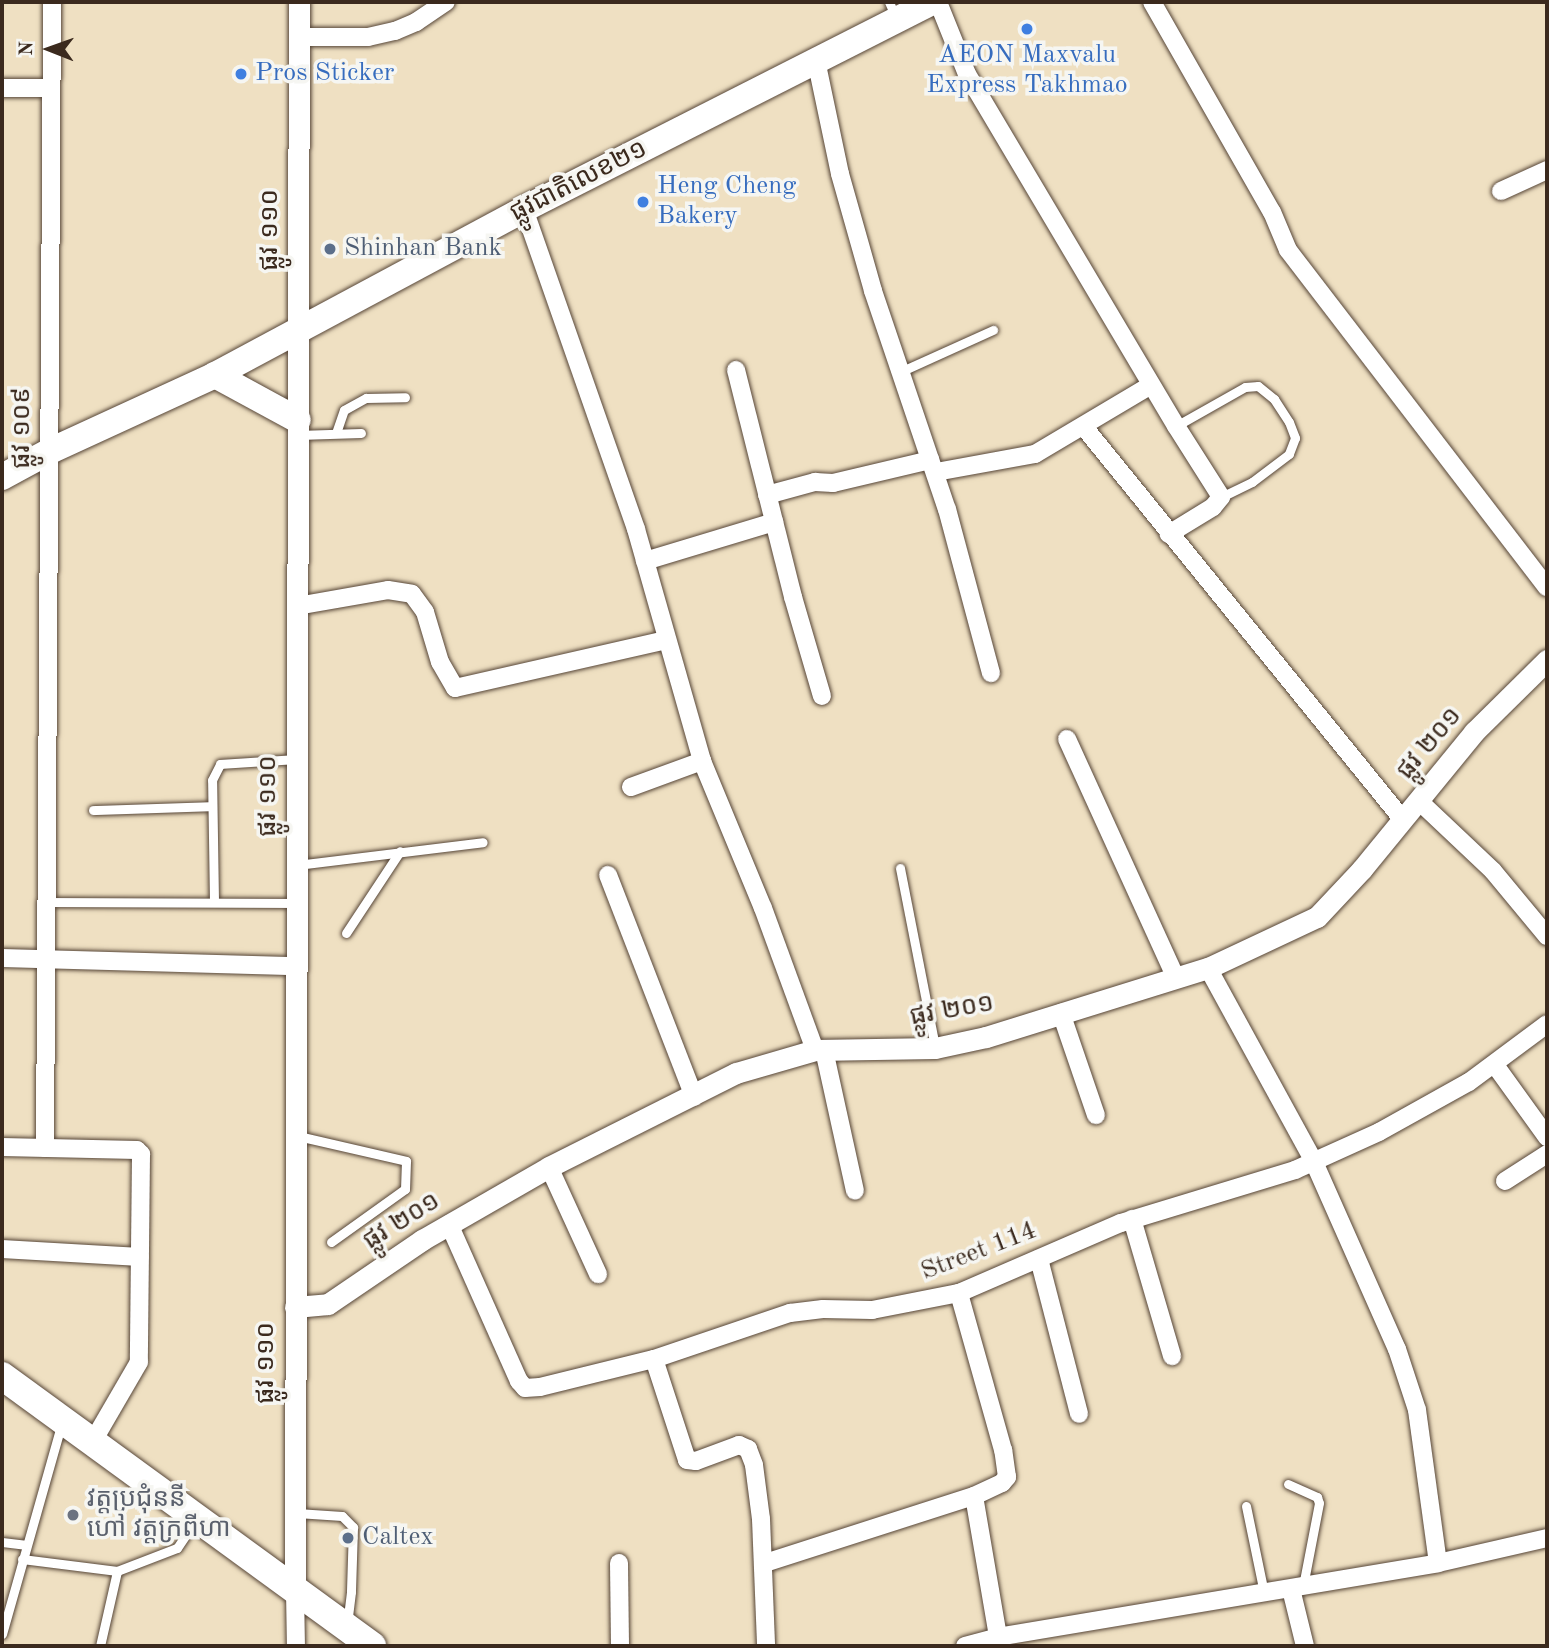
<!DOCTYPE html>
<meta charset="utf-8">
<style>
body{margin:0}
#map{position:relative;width:1549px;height:1648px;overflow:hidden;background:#efe0c2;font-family:"Old Standard TT","Noto Sans Khmer",serif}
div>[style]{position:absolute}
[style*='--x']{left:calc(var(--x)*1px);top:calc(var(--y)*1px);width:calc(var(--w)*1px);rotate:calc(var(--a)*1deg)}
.roads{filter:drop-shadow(0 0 2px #564537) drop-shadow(0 0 2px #564537)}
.service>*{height:9px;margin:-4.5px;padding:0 4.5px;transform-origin:4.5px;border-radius:4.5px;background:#fff}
.minor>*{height:18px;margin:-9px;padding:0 9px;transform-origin:9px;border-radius:9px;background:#fff}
.tertiary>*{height:21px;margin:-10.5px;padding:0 10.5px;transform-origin:10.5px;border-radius:10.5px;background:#fff}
.primary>*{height:26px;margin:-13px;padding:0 13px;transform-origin:13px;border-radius:13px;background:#fff}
.trunk>*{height:28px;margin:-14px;padding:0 14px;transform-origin:14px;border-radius:14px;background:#fff}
.dots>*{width:19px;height:19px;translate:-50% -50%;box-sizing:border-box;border:4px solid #f6f6f2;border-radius:50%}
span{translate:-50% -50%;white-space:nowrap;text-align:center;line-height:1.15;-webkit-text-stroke:7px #f6f6f2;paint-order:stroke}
.shop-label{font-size:26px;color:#366cbe}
.left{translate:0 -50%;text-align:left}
.street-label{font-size:26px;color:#3b2a1e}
.service-label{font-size:26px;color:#4e5e75}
.worship-label{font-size:26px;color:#5b616d}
.frame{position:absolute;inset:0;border:4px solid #3b2a1e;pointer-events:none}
.north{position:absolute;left:14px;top:14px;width:70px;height:70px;-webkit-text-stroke:5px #f6f6f2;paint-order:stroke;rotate:271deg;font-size:19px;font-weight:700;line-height:28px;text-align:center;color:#3b2a1e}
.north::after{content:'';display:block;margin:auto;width:24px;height:32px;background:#3b2a1e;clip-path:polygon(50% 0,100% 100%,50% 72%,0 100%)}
</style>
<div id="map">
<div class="roads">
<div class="service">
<i style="--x:889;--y:2;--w:17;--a:66"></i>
<i style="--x:902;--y:371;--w:100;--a:-24.3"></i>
<i style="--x:1176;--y:426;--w:79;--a:-29.5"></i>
<i style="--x:1245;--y:387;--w:13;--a:-4"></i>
<i style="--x:1258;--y:386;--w:21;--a:39"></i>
<i style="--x:1274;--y:399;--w:27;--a:57"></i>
<i style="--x:1289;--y:422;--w:17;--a:69"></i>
<i style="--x:1295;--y:438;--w:17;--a:111"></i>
<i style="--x:1289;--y:454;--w:46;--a:142.9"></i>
<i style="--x:1252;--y:482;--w:34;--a:154"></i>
<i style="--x:336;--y:433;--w:24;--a:-71"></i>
<i style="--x:344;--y:410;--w:25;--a:-29"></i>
<i style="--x:366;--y:398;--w:39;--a:-1"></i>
<i style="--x:298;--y:435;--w:63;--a:-1.8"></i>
<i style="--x:93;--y:810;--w:119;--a:-1.9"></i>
<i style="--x:297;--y:865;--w:187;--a:-7"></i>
<i style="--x:900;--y:868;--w:182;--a:78.9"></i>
<i style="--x:214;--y:901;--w:121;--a:-90.9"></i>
<i style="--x:212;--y:780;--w:18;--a:-63"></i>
<i style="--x:220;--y:764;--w:76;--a:-3.8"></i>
<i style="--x:47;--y:902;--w:248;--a:0.2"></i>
<i style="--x:346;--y:933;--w:98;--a:-56.6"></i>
<i style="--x:298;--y:1136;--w:111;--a:13"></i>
<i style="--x:406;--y:1161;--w:28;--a:92"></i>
<i style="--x:405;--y:1189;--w:91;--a:144.4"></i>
<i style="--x:1288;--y:1484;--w:32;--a:24"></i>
<i style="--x:1317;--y:1497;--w:6;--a:72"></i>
<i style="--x:1319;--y:1503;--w:85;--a:100.9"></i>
<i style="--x:1246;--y:1506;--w:89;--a:78.3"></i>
<i style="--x:297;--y:1513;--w:45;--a:3.8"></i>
<i style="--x:342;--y:1516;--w:16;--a:45"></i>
<i style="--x:353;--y:1527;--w:65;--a:91.8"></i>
<i style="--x:351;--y:1592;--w:31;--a:97"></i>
<i style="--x:2;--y:1542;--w:23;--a:7"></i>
<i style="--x:22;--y:1559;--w:96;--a:7.2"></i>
<i style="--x:2;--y:1634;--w:216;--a:-74.2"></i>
<i style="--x:100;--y:1646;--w:77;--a:-77.2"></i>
<i style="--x:117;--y:1571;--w:64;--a:-21"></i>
<i style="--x:177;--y:1548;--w:34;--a:-56"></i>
</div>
<div class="minor">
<i style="--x:938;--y:2;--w:78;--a:68.1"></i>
<i style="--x:967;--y:74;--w:409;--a:59.3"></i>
<i style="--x:1176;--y:426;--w:84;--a:57.6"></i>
<i style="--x:1221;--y:497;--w:13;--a:129"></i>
<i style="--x:1213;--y:507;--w:52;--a:148.5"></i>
<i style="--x:1152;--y:2;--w:242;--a:60.3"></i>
<i style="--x:1272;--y:212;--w:41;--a:67.2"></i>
<i style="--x:1288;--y:250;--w:425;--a:52.5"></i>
<i style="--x:299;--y:37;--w:69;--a:0"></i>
<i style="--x:368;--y:37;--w:28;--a:-13"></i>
<i style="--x:395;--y:31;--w:23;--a:-23"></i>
<i style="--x:416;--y:22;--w:36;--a:-34"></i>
<i style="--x:816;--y:60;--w:116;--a:78.1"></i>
<i style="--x:840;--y:174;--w:122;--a:74.2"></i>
<i style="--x:873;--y:291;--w:230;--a:71.3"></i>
<i style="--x:947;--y:509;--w:170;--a:75"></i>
<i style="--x:2;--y:88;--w:49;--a:0"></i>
<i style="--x:1501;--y:191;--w:51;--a:-24.5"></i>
<i style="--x:524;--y:209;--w:339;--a:70.7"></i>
<i style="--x:636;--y:529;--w:241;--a:74.1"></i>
<i style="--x:702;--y:761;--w:159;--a:67.5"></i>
<i style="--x:763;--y:908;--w:151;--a:69.9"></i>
<i style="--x:736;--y:370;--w:234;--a:75.9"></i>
<i style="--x:793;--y:597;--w:103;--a:73.7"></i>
<i style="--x:1084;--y:427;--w:506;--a:50.93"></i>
<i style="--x:936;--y:472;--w:101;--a:-10.3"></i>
<i style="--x:1035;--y:454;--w:135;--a:-30.7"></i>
<i style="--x:767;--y:495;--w:50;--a:-15.2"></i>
<i style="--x:815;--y:482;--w:18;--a:3"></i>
<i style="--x:833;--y:483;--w:100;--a:-13.3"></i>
<i style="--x:645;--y:561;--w:135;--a:-16.8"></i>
<i style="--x:297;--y:606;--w:92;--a:-10"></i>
<i style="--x:388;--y:590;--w:24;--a:9"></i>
<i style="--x:412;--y:594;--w:22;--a:54"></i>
<i style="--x:425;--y:612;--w:52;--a:73.3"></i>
<i style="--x:440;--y:662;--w:30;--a:60"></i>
<i style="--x:455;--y:688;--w:216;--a:-12.8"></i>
<i style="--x:1067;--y:739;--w:260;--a:65.5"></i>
<i style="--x:631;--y:787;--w:76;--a:-20.1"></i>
<i style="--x:1419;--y:801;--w:102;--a:43.4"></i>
<i style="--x:1493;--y:871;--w:85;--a:50.3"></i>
<i style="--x:608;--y:875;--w:238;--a:68.8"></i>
<i style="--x:2;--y:958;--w:295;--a:1.6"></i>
<i style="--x:1208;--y:968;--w:221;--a:61.3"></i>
<i style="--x:1314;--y:1162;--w:205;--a:66.1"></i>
<i style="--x:1397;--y:1349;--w:64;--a:71.8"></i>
<i style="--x:1417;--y:1410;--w:154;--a:82.2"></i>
<i style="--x:1061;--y:1013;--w:108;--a:71.1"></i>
<i style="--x:824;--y:1050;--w:144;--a:77.6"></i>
<i style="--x:1495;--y:1065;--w:89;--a:54.2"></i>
<i style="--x:2;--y:1147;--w:135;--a:1.3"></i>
<i style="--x:137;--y:1150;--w:6;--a:45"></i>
<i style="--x:141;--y:1154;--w:208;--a:90.6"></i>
<i style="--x:139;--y:1362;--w:94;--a:120.1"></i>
<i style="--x:45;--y:1148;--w:1146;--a:-89.65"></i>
<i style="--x:549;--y:1167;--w:118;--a:65.4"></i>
<i style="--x:1505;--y:1181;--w:50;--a:-32.7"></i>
<i style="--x:1132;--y:1219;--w:143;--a:73.7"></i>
<i style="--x:449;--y:1224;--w:172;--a:66"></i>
<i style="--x:519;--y:1381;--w:9;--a:49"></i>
<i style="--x:525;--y:1388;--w:15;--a:-4"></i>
<i style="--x:540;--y:1387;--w:117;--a:-13.8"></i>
<i style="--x:654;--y:1359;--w:144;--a:-18.7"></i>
<i style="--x:790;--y:1313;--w:33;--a:-7"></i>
<i style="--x:823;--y:1309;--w:49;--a:1.2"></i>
<i style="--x:872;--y:1310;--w:89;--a:-11.1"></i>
<i style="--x:959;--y:1293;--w:176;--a:-23.4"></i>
<i style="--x:1121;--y:1223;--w:182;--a:-16.9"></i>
<i style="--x:1295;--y:1170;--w:92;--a:-24.3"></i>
<i style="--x:1379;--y:1132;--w:103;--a:-29.1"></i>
<i style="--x:1469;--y:1082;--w:97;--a:-36.6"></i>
<i style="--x:2;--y:1249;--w:138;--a:3.3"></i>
<i style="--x:1039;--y:1259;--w:160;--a:75.5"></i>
<i style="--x:654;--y:1359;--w:106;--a:71.9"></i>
<i style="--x:687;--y:1460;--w:9;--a:6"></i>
<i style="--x:696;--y:1461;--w:46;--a:-20.4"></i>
<i style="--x:739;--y:1445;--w:10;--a:24"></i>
<i style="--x:748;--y:1449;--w:17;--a:69"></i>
<i style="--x:754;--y:1465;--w:54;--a:82.6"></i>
<i style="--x:761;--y:1519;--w:127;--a:87.7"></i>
<i style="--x:974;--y:1496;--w:143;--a:80.3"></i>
<i style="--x:619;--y:1563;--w:83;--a:89.3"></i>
<i style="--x:765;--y:1563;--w:219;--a:-17.8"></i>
<i style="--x:974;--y:1496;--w:31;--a:-25"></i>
<i style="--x:1002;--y:1483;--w:8;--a:-50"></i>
<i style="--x:1007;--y:1477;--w:27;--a:-98"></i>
<i style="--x:1003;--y:1450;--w:163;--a:-105.7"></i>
<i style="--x:1291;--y:1589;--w:59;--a:76.2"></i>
<i style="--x:295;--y:1591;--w:55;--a:89"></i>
<i style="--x:965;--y:1646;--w:34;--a:-15"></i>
<i style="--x:998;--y:1637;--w:446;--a:-9.5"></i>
<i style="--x:1438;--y:1563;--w:112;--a:-12.9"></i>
</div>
<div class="tertiary">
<i style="--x:295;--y:1307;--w:33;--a:-5"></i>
<i style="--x:328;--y:1304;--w:114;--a:-34.2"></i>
<i style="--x:422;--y:1240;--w:146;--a:-29.9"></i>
<i style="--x:549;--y:1167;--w:209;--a:-26.7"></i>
<i style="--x:736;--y:1073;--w:82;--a:-16.2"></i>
<i style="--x:815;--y:1050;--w:120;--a:-1"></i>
<i style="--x:935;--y:1048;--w:52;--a:-12.2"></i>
<i style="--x:986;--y:1037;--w:232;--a:-17.3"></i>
<i style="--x:1208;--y:968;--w:120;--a:-25.1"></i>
<i style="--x:1317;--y:917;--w:66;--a:-46.8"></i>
<i style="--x:1362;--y:869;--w:177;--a:-50.7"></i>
<i style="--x:1474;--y:732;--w:103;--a:-44.6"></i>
<i style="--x:295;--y:1591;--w:1589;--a:-89.86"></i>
</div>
<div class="primary">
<i style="--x:215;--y:375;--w:94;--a:28.5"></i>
<i style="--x:2;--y:477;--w:55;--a:-28.4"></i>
<i style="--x:50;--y:451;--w:182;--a:-24.7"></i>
<i style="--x:215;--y:375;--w:351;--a:-28.2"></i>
<i style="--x:524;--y:209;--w:458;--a:-26.9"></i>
</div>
<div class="trunk">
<i style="--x:2;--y:1376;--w:458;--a:36.1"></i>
</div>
</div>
<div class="dots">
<i style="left:1027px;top:29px;background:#3f7fe0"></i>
<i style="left:241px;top:74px;background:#3f7fe0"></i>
<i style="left:643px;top:202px;background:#3f7fe0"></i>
<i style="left:330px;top:249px;background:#5c6f8a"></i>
<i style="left:73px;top:1515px;background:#6b7280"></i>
<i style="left:348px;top:1538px;background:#5c6f8a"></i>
</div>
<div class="shop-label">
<span style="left:1027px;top:71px">AEON Maxvalu<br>Express Takhmao</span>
<span class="left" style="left:255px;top:74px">Pros Sticker</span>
<span class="left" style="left:657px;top:202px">Heng Cheng<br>Bakery</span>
</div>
<div class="street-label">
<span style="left:579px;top:182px;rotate:-27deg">ផ្លូវជាតិលេខ២១</span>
<span style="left:271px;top:230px;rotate:-90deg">ផ្លូវ ១១០</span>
<span style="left:23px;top:428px;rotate:-90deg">ផ្លូវ ១០៩</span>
<span style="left:1430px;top:744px;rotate:-50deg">ផ្លូវ ២០១</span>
<span style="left:269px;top:796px;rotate:-90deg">ផ្លូវ ១១០</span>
<span style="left:952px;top:1011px;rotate:-10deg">ផ្លូវ ២០១</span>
<span style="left:402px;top:1222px;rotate:-32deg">ផ្លូវ ២០១</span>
<span style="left:979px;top:1252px;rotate:-21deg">Street 114</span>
<span style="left:267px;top:1363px;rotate:-90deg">ផ្លូវ ១១០</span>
</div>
<div class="service-label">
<span class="left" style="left:344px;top:249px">Shinhan Bank</span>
<span class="left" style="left:362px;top:1538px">Caltex</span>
</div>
<div class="worship-label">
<span class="left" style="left:87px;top:1515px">វត្តប្រជុំននី<br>ហៅ វត្តក្រពីហា</span>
</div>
<div class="frame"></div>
<div class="north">N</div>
</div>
